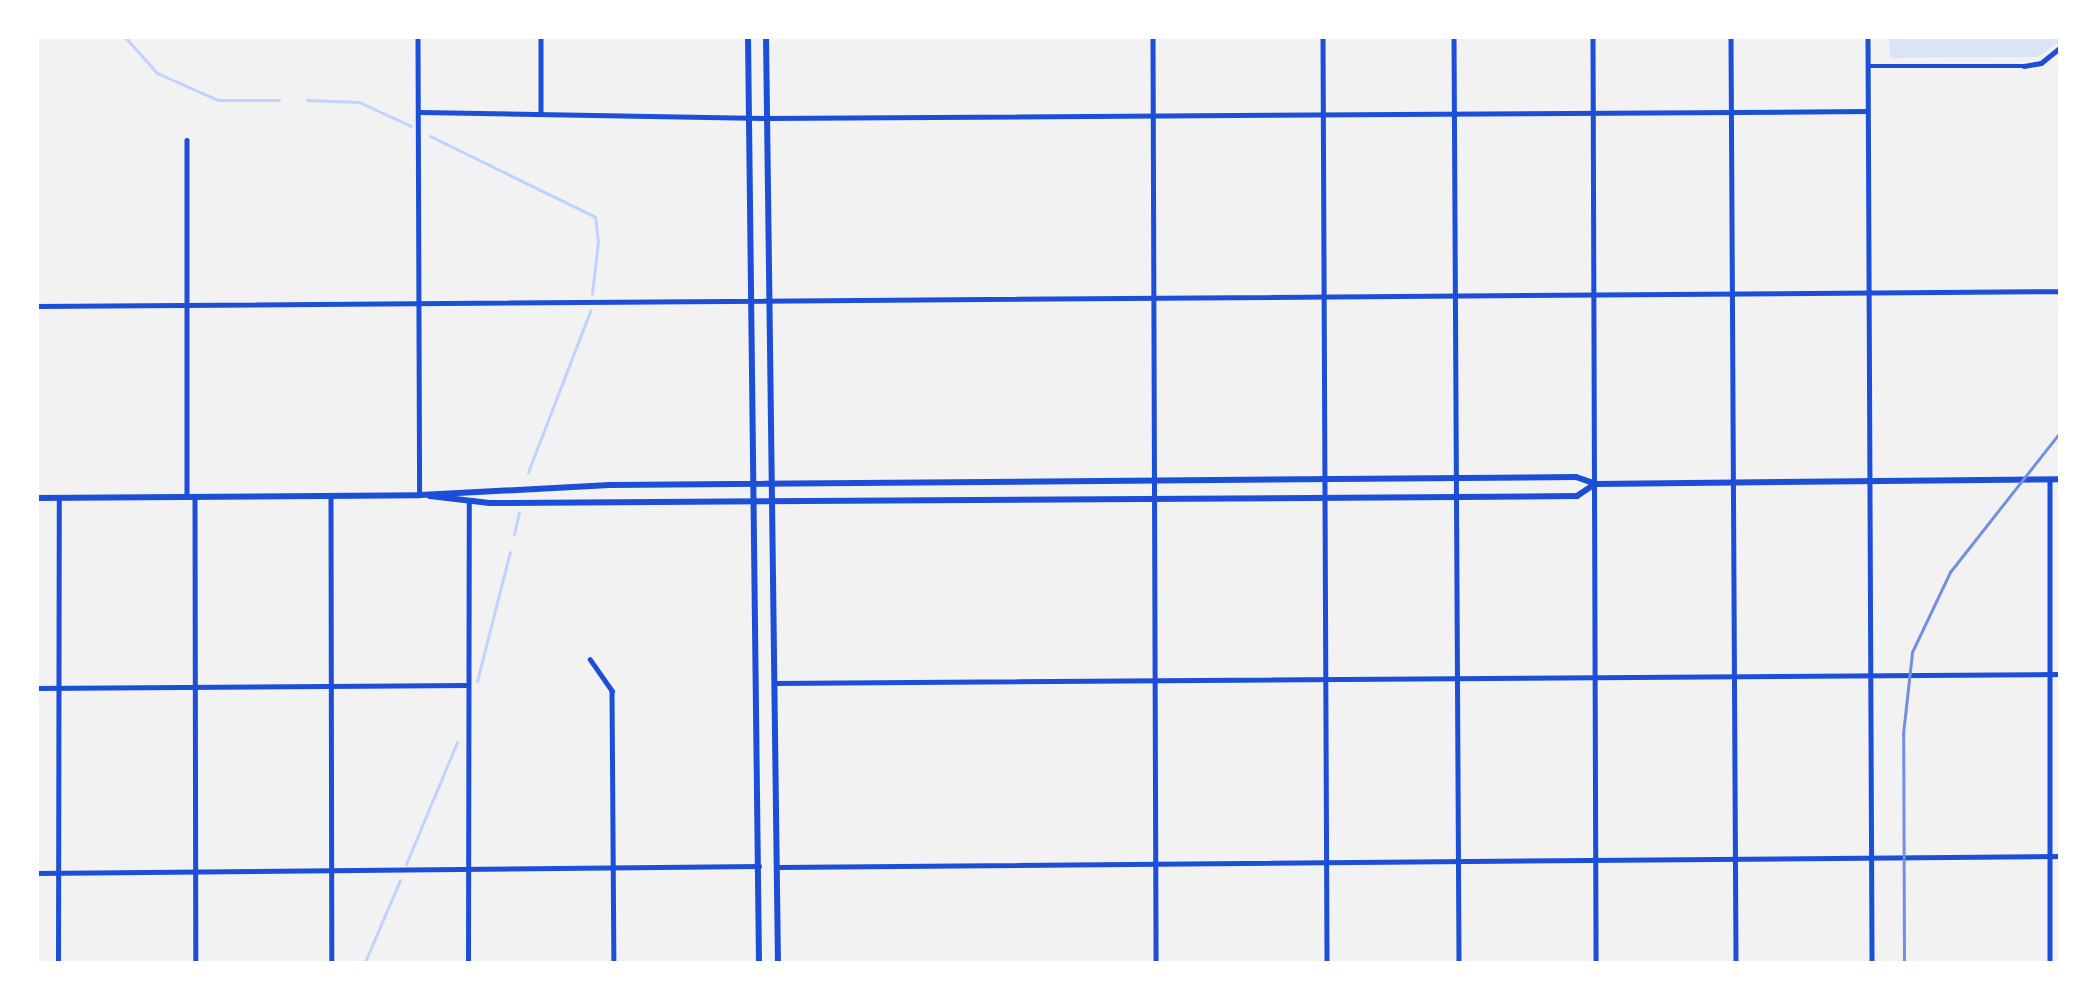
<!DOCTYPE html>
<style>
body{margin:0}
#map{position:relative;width:2097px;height:1000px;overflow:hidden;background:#f2f2f2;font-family:"Alegreya Sans",sans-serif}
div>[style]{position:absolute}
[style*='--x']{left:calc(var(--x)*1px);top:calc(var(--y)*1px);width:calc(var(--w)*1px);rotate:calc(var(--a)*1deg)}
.green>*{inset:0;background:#dbe4f7}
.stream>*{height:3px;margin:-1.5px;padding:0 1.5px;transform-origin:1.5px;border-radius:1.5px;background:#bfd3fe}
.minor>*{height:4.5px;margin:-2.25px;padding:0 2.25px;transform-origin:2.25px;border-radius:2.25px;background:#1d4ed8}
.tertiary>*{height:4.5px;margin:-2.25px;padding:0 2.25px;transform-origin:2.25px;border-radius:2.25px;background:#1d4ed8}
.secondary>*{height:6px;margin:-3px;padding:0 3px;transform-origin:3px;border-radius:3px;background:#1d4ed8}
.trunk>*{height:6px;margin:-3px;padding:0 3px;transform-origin:3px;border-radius:3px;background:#1d4ed8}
.rail>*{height:3px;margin:-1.5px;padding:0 1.5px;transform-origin:1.5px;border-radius:1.5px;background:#7290e2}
span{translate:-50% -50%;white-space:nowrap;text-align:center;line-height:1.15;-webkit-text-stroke:9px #fff;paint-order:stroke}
.frame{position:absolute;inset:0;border:39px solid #fff;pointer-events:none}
</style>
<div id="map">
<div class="green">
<i style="clip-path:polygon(1889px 36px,2059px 36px,2058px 43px,2038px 57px,1890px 58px)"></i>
</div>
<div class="stream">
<i style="--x:124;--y:36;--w:50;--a:48.3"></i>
<i style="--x:157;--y:73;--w:67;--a:23.9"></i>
<i style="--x:218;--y:100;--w:61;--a:0"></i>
<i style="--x:307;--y:100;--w:52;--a:2.2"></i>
<i style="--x:359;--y:102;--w:57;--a:24.8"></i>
<i style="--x:430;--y:136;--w:184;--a:26.1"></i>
<i style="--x:595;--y:217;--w:24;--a:83"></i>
<i style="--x:598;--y:241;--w:53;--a:96.5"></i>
<i style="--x:528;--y:472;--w:173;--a:-68.9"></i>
<i style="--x:514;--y:534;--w:22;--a:-77"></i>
<i style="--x:477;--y:681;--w:133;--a:-75.7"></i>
<i style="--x:406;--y:864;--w:132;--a:-67.3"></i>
<i style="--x:364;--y:964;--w:91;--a:-66.8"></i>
</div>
<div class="minor">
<i style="--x:418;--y:36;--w:459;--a:89.8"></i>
<i style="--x:541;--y:36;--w:78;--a:90"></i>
<i style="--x:1153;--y:36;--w:928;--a:89.81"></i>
<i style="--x:1323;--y:36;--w:928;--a:89.75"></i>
<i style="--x:1454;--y:36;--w:928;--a:89.69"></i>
<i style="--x:1593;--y:36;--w:928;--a:89.81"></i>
<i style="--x:1731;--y:36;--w:928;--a:89.69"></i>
<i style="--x:1868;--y:66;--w:156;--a:0"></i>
<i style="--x:2024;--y:66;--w:17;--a:-10"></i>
<i style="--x:2041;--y:63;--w:26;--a:-39"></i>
<i style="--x:421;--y:112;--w:346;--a:1"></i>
<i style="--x:767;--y:118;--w:1100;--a:-0.36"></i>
<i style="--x:187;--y:140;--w:356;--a:90"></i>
<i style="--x:36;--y:306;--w:2025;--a:-0.42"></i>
<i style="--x:2050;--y:482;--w:482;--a:90"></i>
<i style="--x:195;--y:496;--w:468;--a:89.9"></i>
<i style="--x:331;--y:496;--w:468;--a:89.9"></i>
<i style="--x:590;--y:659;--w:39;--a:55"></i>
<i style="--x:612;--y:691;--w:273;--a:89.6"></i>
<i style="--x:774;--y:683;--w:1287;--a:-0.4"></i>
<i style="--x:36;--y:688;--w:432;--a:-0.4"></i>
<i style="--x:778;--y:867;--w:1283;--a:-0.49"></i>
<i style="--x:36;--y:873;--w:723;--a:-0.55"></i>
<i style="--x:58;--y:964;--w:466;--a:-89.9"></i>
<i style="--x:468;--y:964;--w:462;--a:-89.9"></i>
</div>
<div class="tertiary">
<i style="--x:1868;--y:36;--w:928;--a:89.75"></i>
</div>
<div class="secondary">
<i style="--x:430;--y:496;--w:60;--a:6.7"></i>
<i style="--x:490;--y:503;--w:969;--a:-0.35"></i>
<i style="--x:1459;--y:497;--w:118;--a:-0.5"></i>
<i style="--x:1577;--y:496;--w:22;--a:-34"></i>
<i style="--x:36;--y:498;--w:384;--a:-0.4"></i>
<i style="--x:420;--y:495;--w:190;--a:-3"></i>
<i style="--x:610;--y:485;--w:966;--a:-0.47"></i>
<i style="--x:1576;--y:477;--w:21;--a:19"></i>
<i style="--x:1596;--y:484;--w:465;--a:-0.6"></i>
</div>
<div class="trunk">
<i style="--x:748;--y:36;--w:928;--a:89.32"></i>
<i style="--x:766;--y:36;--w:928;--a:89.26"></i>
</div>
<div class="rail">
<i style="--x:1904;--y:964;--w:230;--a:-90.2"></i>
<i style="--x:1903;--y:734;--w:82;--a:-83.7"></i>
<i style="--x:1912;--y:652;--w:89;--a:-64.6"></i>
<i style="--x:1950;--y:572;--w:179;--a:-51.8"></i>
</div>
<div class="frame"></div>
</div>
